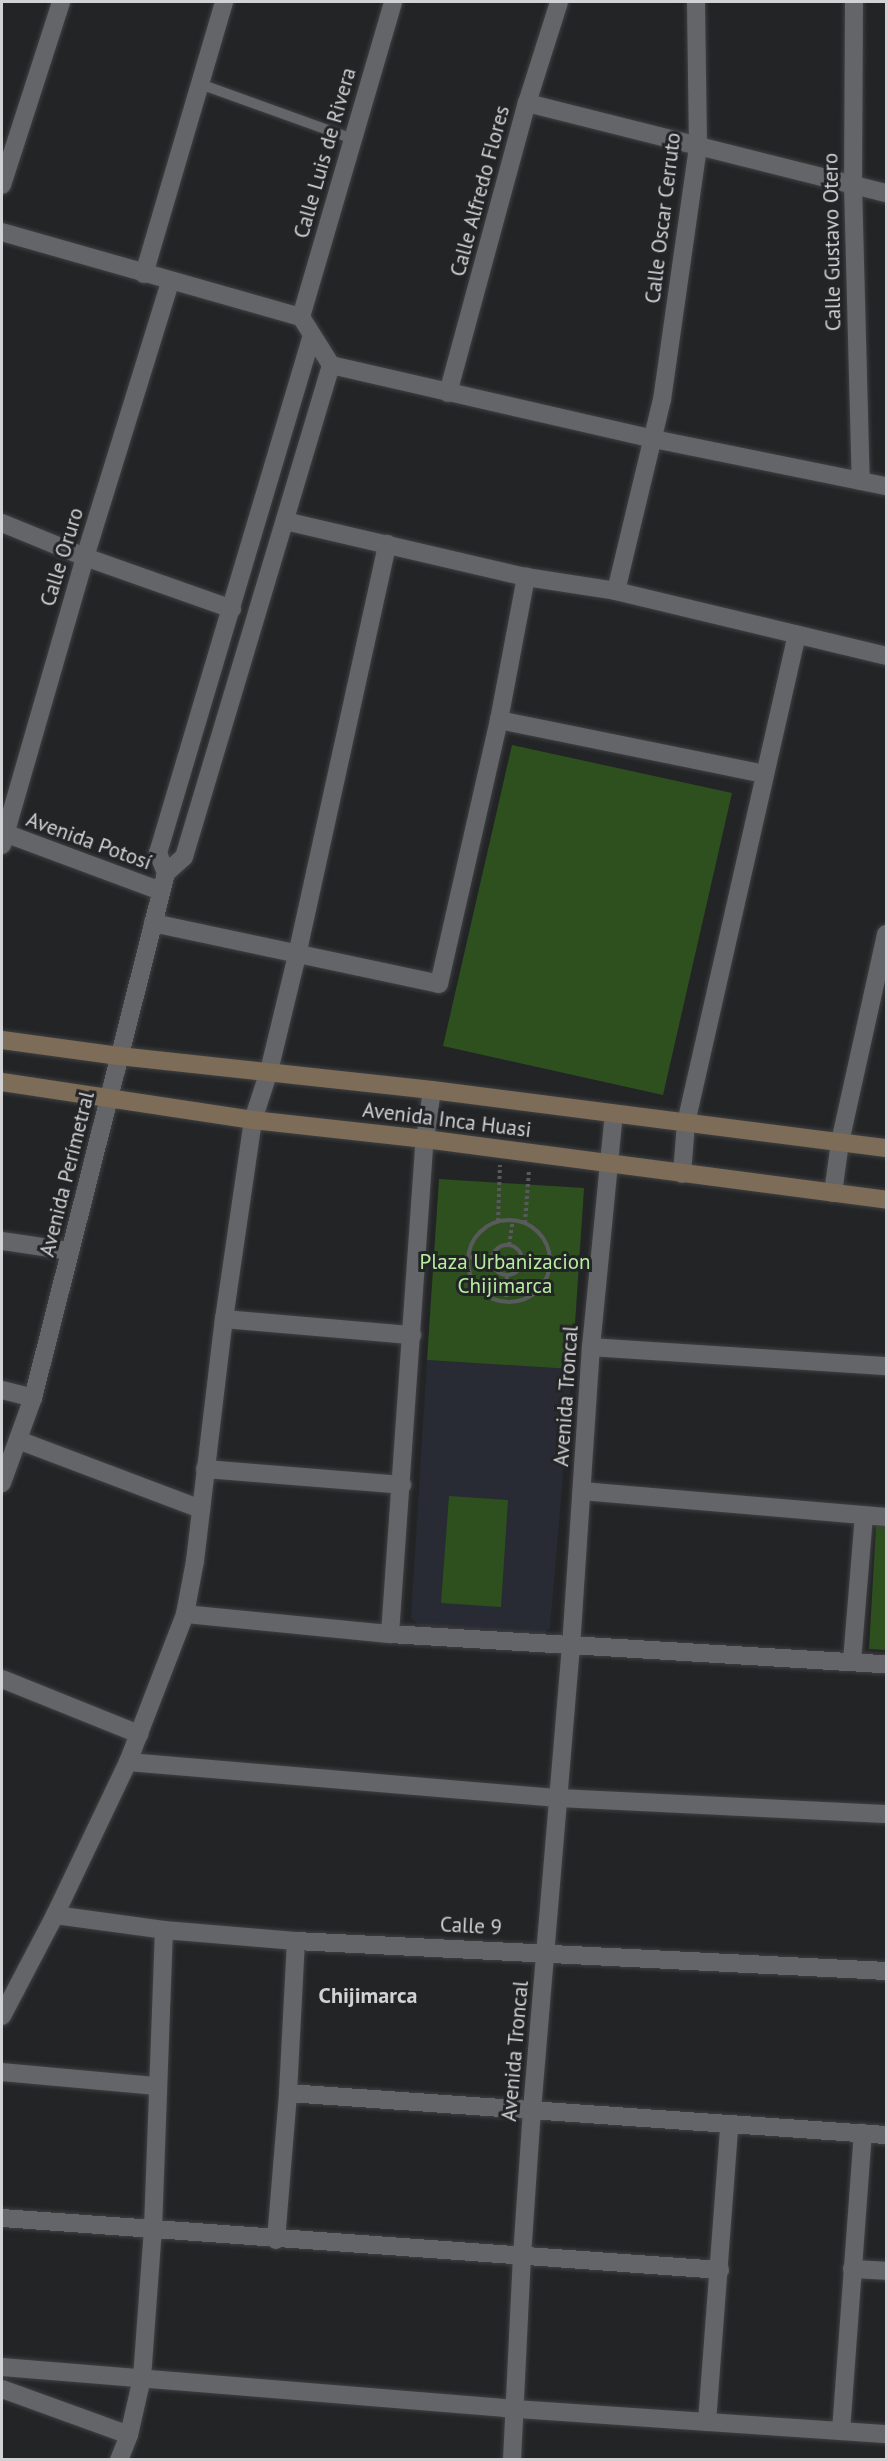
<!DOCTYPE html>
<meta charset="utf-8">
<style>
body{margin:0}
#map{position:relative;width:888px;height:2461px;overflow:hidden;background:#232426;font-family:"PT Sans",sans-serif}
div>[style]{position:absolute}
[style*='--x']{left:calc(var(--x)*1px);top:calc(var(--y)*1px);width:calc(var(--w)*1px);rotate:calc(var(--a)*1deg)}
.built>*{inset:0;background:#282b33}
.green>*{inset:0;background:#2e501f}
.path>*{height:4px;margin-top:-2px;transform-origin:0;background:repeating-linear-gradient(90deg,#595a5c 0 3px,transparent 0 6px)}
.path>.ring{margin:-2px;padding:0;box-sizing:content-box;background:none;border:4px solid #595a5c;border-radius:50%}
.roads{filter:drop-shadow(0 0 2px #3f4042) drop-shadow(0 0 2px #3f4042)}
.lane>*{height:10px;margin:-5px;padding:0 5px;transform-origin:5px;border-radius:5px;background:#646568}
.street>*{height:18px;margin:-9px;padding:0 9px;transform-origin:9px;border-radius:9px;background:#646568}
.secondary>*{height:18px;margin:-9px;padding:0 9px;transform-origin:9px;border-radius:9px;background:#7d6c58}
span{translate:-50% -50%;white-space:nowrap;text-align:center;line-height:1.15;-webkit-text-stroke:6px #232426;paint-order:stroke}
.street-label{font-size:21px;color:#d2d2d4}
.park-label{font-size:21px;color:#b6eda0}
.neighbourhood-label{font-size:22px;color:#d2d2d4;font-weight:700}
.frame{position:absolute;inset:0;border:3px solid #d2d2d4;pointer-events:none}
</style>
<div id="map">
<div class="built">
<i style="clip-path:polygon(427px 1360px,572px 1369px,550px 1628px,540px 1636px,422px 1628px,411px 1618px)"></i>
</div>
<div class="green">
<i style="clip-path:polygon(512px 745px,732px 793px,663px 1095px,443px 1046px)"></i>
<i style="clip-path:polygon(439px 1179px,584px 1188px,572px 1369px,427px 1360px)"></i>
<i style="clip-path:polygon(449px 1496px,508px 1500px,501px 1607px,441px 1603px)"></i>
<i style="clip-path:polygon(876px 1526px,886px 1526px,886px 1650px,869px 1649px)"></i>
</div>
<div class="path">
<i class="ring" style="left:468px;top:1220px;width:78px;height:78px"></i>
<i style="--x:498;--y:1221;--w:56;--a:-88"></i>
<i style="--x:525;--y:1223;--w:53;--a:-85.7"></i>
<i style="--x:509;--y:1245;--w:25;--a:-81"></i>
<i class="ring" style="left:492px;top:1245px;width:26px;height:26px"></i>
<i style="--x:433;--y:1258;--w:59;--a:-1"></i>
<i style="--x:522;--y:1262;--w:60;--a:5.7"></i>
<i style="--x:506;--y:1303;--w:28;--a:-88"></i>
</div>
<div class="roads">
<div class="lane">
<i style="--x:200;--y:84;--w:163;--a:19.8"></i>
</div>
<div class="street">
<i style="--x:854;--y:2;--w:183;--a:90.3"></i>
<i style="--x:853;--y:185;--w:296;--a:88.5"></i>
<i style="--x:527;--y:103;--w:370;--a:14.1"></i>
<i style="--x:2;--y:185;--w:192;--a:-72.1"></i>
<i style="--x:2;--y:232;--w:311;--a:15.9"></i>
<i style="--x:301;--y:317;--w:57;--a:58"></i>
<i style="--x:331;--y:365;--w:331;--a:12.9"></i>
<i style="--x:654;--y:439;--w:237;--a:11.5"></i>
<i style="--x:144;--y:274;--w:284;--a:-73.6"></i>
<i style="--x:301;--y:317;--w:328;--a:-73.7"></i>
<i style="--x:448;--y:393;--w:301;--a:-74.8"></i>
<i style="--x:527;--y:103;--w:106;--a:-72.4"></i>
<i style="--x:285;--y:521;--w:247;--a:13.1"></i>
<i style="--x:526;--y:577;--w:91;--a:8.8"></i>
<i style="--x:616;--y:591;--w:278;--a:13.5"></i>
<i style="--x:2;--y:523;--w:90;--a:22.3"></i>
<i style="--x:85;--y:557;--w:156;--a:19.5"></i>
<i style="--x:616;--y:591;--w:196;--a:-76.5"></i>
<i style="--x:662;--y:400;--w:257;--a:-81.9"></i>
<i style="--x:698;--y:146;--w:144;--a:-90.8"></i>
<i style="--x:499;--y:720;--w:270;--a:11.5"></i>
<i style="--x:2;--y:832;--w:170;--a:20.4"></i>
<i style="--x:2;--y:845;--w:300;--a:-73.9"></i>
<i style="--x:85;--y:557;--w:288;--a:-72.8"></i>
<i style="--x:166;--y:873;--w:22;--a:-112"></i>
<i style="--x:158;--y:853;--w:540;--a:-73.44"></i>
<i style="--x:166;--y:873;--w:24;--a:-42"></i>
<i style="--x:184;--y:857;--w:513;--a:-73.36"></i>
<i style="--x:153;--y:923;--w:292;--a:12"></i>
<i style="--x:439;--y:984;--w:271;--a:-77.2"></i>
<i style="--x:499;--y:720;--w:146;--a:-79.3"></i>
<i style="--x:682;--y:1174;--w:51;--a:-85.5"></i>
<i style="--x:686;--y:1123;--w:501;--a:-77.21"></i>
<i style="--x:833;--y:1193;--w:51;--a:-82.2"></i>
<i style="--x:840;--y:1142;--w:213;--a:-77.5"></i>
<i style="--x:2;--y:1241;--w:69;--a:8.4"></i>
<i style="--x:224;--y:1319;--w:189;--a:4.9"></i>
<i style="--x:591;--y:1347;--w:296;--a:3.7"></i>
<i style="--x:2;--y:1390;--w:32;--a:14"></i>
<i style="--x:18;--y:1440;--w:196;--a:20.7"></i>
<i style="--x:205;--y:1469;--w:198;--a:4.6"></i>
<i style="--x:2;--y:1483;--w:90;--a:-70"></i>
<i style="--x:33;--y:1398;--w:542;--a:-75.78"></i>
<i style="--x:582;--y:1491;--w:305;--a:4.9"></i>
<i style="--x:185;--y:1614;--w:206;--a:5.6"></i>
<i style="--x:390;--y:1634;--w:497;--a:3.5"></i>
<i style="--x:390;--y:1634;--w:496;--a:-86"></i>
<i style="--x:425;--y:1139;--w:49;--a:-81.9"></i>
<i style="--x:852;--y:1661;--w:145;--a:-85.3"></i>
<i style="--x:2;--y:1679;--w:148;--a:21.9"></i>
<i style="--x:128;--y:1762;--w:432;--a:4.8"></i>
<i style="--x:558;--y:1798;--w:328;--a:2.8"></i>
<i style="--x:55;--y:1915;--w:110;--a:7.8"></i>
<i style="--x:164;--y:1930;--w:132;--a:4.8"></i>
<i style="--x:296;--y:1941;--w:591;--a:2.91"></i>
<i style="--x:2;--y:2016;--w:114;--a:-62.3"></i>
<i style="--x:55;--y:1915;--w:170;--a:-64.5"></i>
<i style="--x:128;--y:1762;--w:159;--a:-68.9"></i>
<i style="--x:185;--y:1614;--w:54;--a:-79.3"></i>
<i style="--x:195;--y:1561;--w:244;--a:-83.2"></i>
<i style="--x:224;--y:1319;--w:201;--a:-81.7"></i>
<i style="--x:253;--y:1120;--w:52;--a:-71.9"></i>
<i style="--x:269;--y:1071;--w:119;--a:-76.4"></i>
<i style="--x:297;--y:955;--w:421;--a:-77.6"></i>
<i style="--x:2;--y:2072;--w:155;--a:5.2"></i>
<i style="--x:288;--y:2093;--w:599;--a:4.02"></i>
<i style="--x:2;--y:2218;--w:720;--a:4.14"></i>
<i style="--x:276;--y:2240;--w:147;--a:-85.3"></i>
<i style="--x:288;--y:2093;--w:152;--a:-87"></i>
<i style="--x:852;--y:2269;--w:34;--a:3"></i>
<i style="--x:2;--y:2367;--w:516;--a:4.67"></i>
<i style="--x:516;--y:2409;--w:371;--a:3.9"></i>
<i style="--x:2;--y:2389;--w:135;--a:19.9"></i>
<i style="--x:707;--y:2422;--w:297;--a:-85.7"></i>
<i style="--x:841;--y:2431;--w:299;--a:-85.8"></i>
<i style="--x:119;--y:2460;--w:27;--a:-68"></i>
<i style="--x:129;--y:2435;--w:58;--a:-77.2"></i>
<i style="--x:142;--y:2378;--w:149;--a:-85.8"></i>
<i style="--x:153;--y:2229;--w:299;--a:-87.9"></i>
<i style="--x:512;--y:2460;--w:204;--a:-87.2"></i>
<i style="--x:522;--y:2256;--w:146;--a:-86.1"></i>
<i style="--x:532;--y:2110;--w:465;--a:-85.2"></i>
<i style="--x:571;--y:1647;--w:301;--a:-86.2"></i>
<i style="--x:591;--y:1347;--w:234;--a:-84.4"></i>
</div>
<div class="secondary">
<i style="--x:2;--y:1040;--w:118;--a:7.8"></i>
<i style="--x:119;--y:1056;--w:315;--a:6.2"></i>
<i style="--x:432;--y:1090;--w:458;--a:7.3"></i>
<i style="--x:2;--y:1082;--w:254;--a:8.6"></i>
<i style="--x:253;--y:1120;--w:173;--a:6.3"></i>
<i style="--x:425;--y:1139;--w:465;--a:7.5"></i>
</div>
</div>
<div class="street-label">
<span style="left:325px;top:153px;rotate:-74deg">Calle Luis de Rivera</span>
<span style="left:480px;top:191px;rotate:-75deg">Calle Alfredo Flores</span>
<span style="left:663px;top:218px;rotate:-83deg">Calle Oscar Cerruto</span>
<span style="left:832px;top:242px;rotate:-91deg">Calle Gustavo Otero</span>
<span style="left:62px;top:557px;rotate:-73deg">Calle Oruro</span>
<span style="left:89px;top:841px;rotate:20deg">Avenida Potosí</span>
<span style="left:447px;top:1120px;rotate:7deg">Avenida Inca Huasi</span>
<span style="left:67px;top:1174px;rotate:-76deg">Avenida Perímetral</span>
<span style="left:566px;top:1396px;rotate:-86deg">Avenida Troncal</span>
<span style="left:471px;top:1926px;rotate:3deg">Calle 9</span>
<span style="left:515px;top:2051px;rotate:-85deg">Avenida Troncal</span>
</div>
<div class="park-label">
<span style="left:505px;top:1274px">Plaza Urbanizacion<br>Chijimarca</span>
</div>
<div class="neighbourhood-label">
<span style="left:368px;top:1996px">Chijimarca</span>
</div>
<div class="frame"></div>
</div>
